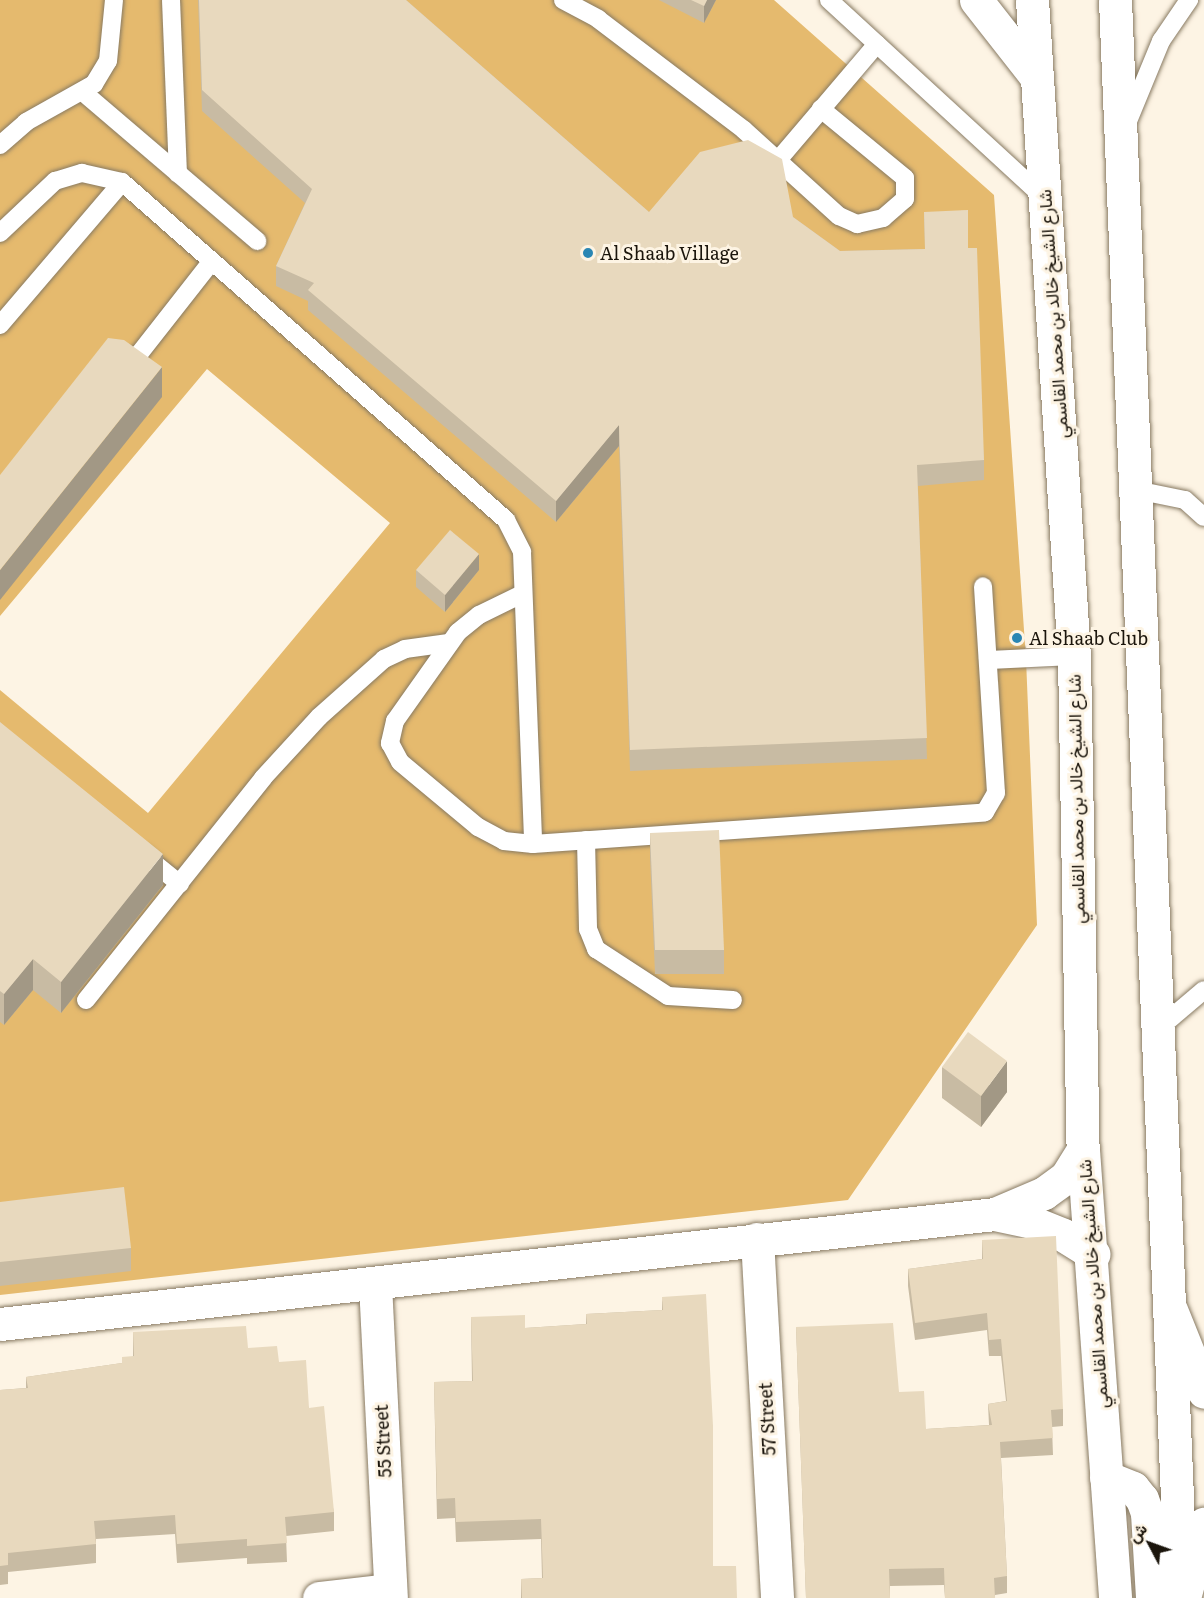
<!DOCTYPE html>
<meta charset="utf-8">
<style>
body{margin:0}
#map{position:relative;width:1204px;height:1598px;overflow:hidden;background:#fdf4e4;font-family:Literata,Vazirmatn,serif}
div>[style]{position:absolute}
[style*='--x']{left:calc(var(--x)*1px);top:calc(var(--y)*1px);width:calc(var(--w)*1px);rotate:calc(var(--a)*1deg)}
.green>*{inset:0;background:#e5ba6e}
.roads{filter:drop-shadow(0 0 2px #887a62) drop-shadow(0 0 2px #887a62)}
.lane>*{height:18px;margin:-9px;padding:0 9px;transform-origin:9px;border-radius:9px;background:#fff}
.street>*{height:33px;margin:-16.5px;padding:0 16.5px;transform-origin:16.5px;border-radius:16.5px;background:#fff}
.secondary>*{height:33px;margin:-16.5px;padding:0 16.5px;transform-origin:16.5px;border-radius:16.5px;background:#fff}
.wall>*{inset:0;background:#c8bba3}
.shaded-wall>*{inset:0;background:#a29885}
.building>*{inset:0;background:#e8d9be}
.dots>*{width:16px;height:16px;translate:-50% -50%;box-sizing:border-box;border:3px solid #fdf4e4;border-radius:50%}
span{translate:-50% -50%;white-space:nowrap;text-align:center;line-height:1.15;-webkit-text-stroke:6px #fdf4e4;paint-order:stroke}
.poi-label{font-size:18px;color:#1b150c}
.left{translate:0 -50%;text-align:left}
.street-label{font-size:18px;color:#1b150c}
.north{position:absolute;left:1120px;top:1514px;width:60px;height:60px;-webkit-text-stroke:4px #fdf4e4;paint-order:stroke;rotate:311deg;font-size:16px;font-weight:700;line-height:24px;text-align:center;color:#1b150c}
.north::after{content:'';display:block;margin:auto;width:21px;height:27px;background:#1b150c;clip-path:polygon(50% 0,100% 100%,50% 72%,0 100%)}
</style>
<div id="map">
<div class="green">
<i style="clip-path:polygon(0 0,774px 0,994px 195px,1026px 659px,1037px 925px,848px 1200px,0 1295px,0 690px,148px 813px,390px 523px,207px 369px,0 616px)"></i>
</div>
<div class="roads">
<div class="lane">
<i style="--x:171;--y:0;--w:174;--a:87.7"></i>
<i style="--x:563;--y:0;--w:40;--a:28"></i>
<i style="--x:598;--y:19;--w:183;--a:37.2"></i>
<i style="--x:744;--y:130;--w:128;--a:42.2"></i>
<i style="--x:839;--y:216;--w:20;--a:24"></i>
<i style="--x:857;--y:224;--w:27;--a:-13"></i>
<i style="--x:883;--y:218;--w:29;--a:-41"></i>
<i style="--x:905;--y:199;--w:21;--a:-90"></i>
<i style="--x:905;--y:178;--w:109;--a:-140.6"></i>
<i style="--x:829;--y:0;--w:292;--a:42.6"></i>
<i style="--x:84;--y:93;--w:228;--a:40.5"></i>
<i style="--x:1128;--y:121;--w:87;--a:-67.6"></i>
<i style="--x:1161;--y:41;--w:50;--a:-55.7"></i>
<i style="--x:0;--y:145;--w:35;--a:-41"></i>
<i style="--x:26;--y:122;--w:78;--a:-29.2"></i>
<i style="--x:94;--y:84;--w:27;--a:-59"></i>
<i style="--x:108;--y:61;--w:61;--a:-84.4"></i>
<i style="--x:779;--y:159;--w:151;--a:-49.6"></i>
<i style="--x:0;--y:233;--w:76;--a:-43.4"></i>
<i style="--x:55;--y:181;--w:28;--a:-17"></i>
<i style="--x:82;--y:173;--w:41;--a:12.7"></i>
<i style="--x:122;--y:182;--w:512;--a:41.35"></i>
<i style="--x:506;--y:520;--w:36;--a:63"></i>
<i style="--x:522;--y:552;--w:292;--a:87.8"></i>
<i style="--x:0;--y:325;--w:188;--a:-49.5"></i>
<i style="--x:120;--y:356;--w:11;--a:15"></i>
<i style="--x:131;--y:359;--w:9;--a:-32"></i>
<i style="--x:139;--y:354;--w:118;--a:-51.9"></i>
<i style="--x:1136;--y:490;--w:50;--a:11.5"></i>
<i style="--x:1185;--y:500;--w:25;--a:42"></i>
<i style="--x:522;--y:594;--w:48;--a:154"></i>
<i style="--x:479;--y:615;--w:27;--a:141"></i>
<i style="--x:458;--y:632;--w:109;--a:125.3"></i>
<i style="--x:395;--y:721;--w:23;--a:103"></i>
<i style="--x:390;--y:743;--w:21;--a:62"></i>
<i style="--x:400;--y:762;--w:102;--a:39.8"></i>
<i style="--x:478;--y:827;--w:30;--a:28"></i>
<i style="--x:504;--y:841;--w:29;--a:6"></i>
<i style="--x:533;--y:844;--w:453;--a:-4"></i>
<i style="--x:985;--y:812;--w:22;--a:-60"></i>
<i style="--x:996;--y:793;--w:207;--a:-93.6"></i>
<i style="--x:988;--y:660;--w:86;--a:-2.7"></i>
<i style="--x:586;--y:840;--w:89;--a:88.7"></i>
<i style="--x:588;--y:929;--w:22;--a:68"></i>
<i style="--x:596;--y:949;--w:86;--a:33.1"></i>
<i style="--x:668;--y:996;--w:65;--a:3.5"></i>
<i style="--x:144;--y:855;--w:46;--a:38.9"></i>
<i style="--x:86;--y:1000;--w:284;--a:-51.4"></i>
<i style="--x:263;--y:778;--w:83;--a:-47.4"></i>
<i style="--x:319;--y:717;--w:87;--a:-41.7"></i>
<i style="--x:384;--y:659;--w:23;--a:-25"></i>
<i style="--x:405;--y:649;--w:44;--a:-7.8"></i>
<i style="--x:1158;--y:1029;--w:60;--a:-40.3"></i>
</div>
<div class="street">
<i style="--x:995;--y:1214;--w:35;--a:12"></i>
<i style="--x:1029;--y:1221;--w:37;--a:22"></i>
<i style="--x:1063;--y:1235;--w:36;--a:32"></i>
<i style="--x:757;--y:1239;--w:360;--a:86.8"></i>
<i style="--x:375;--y:1284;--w:314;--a:87.1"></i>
<i style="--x:1171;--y:1310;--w:88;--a:68.1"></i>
<i style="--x:0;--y:1324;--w:1001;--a:-6.31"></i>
<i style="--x:995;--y:1214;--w:53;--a:-23.2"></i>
<i style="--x:1044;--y:1193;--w:27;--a:-36"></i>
<i style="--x:1066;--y:1177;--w:32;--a:-58"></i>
<i style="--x:319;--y:1598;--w:71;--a:-6.4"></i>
<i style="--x:1184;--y:1598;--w:77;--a:-74.9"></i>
</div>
<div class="secondary">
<i style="--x:976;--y:0;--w:94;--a:51.9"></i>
<i style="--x:1032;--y:0;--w:657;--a:86.34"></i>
<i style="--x:1074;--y:656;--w:494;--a:89"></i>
<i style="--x:1083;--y:1150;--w:449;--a:85.9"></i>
<i style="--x:1115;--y:0;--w:1599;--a:87.63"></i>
<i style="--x:1106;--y:1477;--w:29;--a:22"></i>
<i style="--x:1133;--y:1488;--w:14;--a:51"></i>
<i style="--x:1142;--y:1499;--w:15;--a:70"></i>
<i style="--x:1147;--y:1513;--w:85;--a:86.6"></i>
</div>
</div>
<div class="wall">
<i style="clip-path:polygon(198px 0,406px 0,649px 212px,793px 217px,840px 251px,925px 249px,924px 212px,968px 248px,984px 460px,984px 480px,918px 486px,927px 759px,630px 771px,619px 446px,556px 522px,308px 310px,308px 301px,276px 286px,276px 266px,305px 203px,202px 111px)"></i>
<i style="clip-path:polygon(659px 0,716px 0,704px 23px)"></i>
<i style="clip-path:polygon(416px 570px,479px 570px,445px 612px,416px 587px)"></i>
<i style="clip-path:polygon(0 722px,163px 885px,61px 1013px,33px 990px,4px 1025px,0 1022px)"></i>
<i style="clip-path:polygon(650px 833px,724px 950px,724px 974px,655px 974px,650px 857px)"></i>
<i style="clip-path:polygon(942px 1067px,1007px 1092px,981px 1127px,942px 1098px)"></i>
<i style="clip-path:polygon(0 1202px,131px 1248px,131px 1271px,0 1286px)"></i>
<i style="clip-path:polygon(982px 1240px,1063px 1409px,1063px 1426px,1052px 1427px,1053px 1455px,1001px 1458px,1007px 1576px,1007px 1593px,995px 1595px,995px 1598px,945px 1598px,944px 1585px,890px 1586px,890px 1598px,806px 1598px,796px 1327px,899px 1392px,926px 1429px,989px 1425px,988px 1404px,1006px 1401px,1001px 1356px,989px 1356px,987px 1330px,915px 1340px,908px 1286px,908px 1269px,982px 1259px)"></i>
<i style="clip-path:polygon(662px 1297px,713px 1566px,737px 1598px,521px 1598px,521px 1579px,542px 1578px,541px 1539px,456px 1542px,455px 1518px,437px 1519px,434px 1382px,472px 1381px,471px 1317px,525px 1328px,586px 1324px,586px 1314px,662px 1310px)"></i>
<i style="clip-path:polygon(133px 1332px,248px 1348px,279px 1362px,309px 1408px,334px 1512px,334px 1531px,286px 1536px,287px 1562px,247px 1564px,247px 1558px,177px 1563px,175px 1534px,96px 1539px,96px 1563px,8px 1572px,8px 1584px,0 1585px,0 1390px,26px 1388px,26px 1377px,122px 1363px,133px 1357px)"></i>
</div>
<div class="shaded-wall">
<i style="clip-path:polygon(707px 0,716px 0,704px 23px,704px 6px)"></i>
<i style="clip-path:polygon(162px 367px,162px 397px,0 600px,0 570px)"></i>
<i style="clip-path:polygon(619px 425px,619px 446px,556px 522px,556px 501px)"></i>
<i style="clip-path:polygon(479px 554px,479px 570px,445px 612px,445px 595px)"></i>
<i style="clip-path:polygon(163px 854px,163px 885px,61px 1013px,61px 982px)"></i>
<i style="clip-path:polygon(33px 959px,33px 990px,4px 1025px,4px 994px)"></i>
<i style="clip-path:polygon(1007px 1061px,1007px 1092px,981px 1127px,981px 1096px)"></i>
</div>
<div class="building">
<i style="clip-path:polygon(199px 0,406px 0,649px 212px,700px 152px,748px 140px,782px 159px,793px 217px,840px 251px,925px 249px,924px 212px,968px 210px,968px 248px,977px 248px,984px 460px,917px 465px,927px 738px,630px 750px,619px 425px,556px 501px,308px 290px,314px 283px,276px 266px,312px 189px,202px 90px)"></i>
<i style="clip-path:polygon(691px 0,707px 0,704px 6px)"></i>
<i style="clip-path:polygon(108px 338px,124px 340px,162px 367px,0 570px,0 475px)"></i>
<i style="clip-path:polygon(450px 530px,479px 554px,445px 595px,416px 570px)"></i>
<i style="clip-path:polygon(0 722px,163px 854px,61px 982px,33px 959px,4px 994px,0 991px)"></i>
<i style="clip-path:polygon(719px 830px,724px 950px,655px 950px,650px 833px)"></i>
<i style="clip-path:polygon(968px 1032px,1007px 1061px,981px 1096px,942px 1067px)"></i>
<i style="clip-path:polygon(124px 1187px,131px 1248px,0 1262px,0 1202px)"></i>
<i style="clip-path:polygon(1056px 1236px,1063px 1409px,1051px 1410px,1053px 1438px,1000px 1442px,1007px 1576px,994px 1578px,995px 1598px,945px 1598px,944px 1568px,889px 1569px,890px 1598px,806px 1598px,796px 1327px,893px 1323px,899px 1392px,924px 1391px,926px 1429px,992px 1425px,988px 1404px,1007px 1401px,1001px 1339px,989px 1340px,987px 1313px,915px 1323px,908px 1269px,983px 1259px,982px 1240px)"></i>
<i style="clip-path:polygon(706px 1294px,713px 1426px,713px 1566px,736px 1566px,737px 1598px,522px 1598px,521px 1579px,543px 1578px,541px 1519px,456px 1522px,455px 1498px,437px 1499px,434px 1382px,473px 1381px,471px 1317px,525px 1315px,525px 1328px,587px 1324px,586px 1314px,663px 1310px,662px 1297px)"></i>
<i style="clip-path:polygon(246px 1326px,248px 1348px,277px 1346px,279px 1362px,306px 1360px,309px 1408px,324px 1406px,334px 1512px,285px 1517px,287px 1543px,247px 1546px,247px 1539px,177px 1544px,175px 1515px,94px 1521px,96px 1544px,8px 1553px,8px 1565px,0 1566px,0 1390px,28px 1388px,26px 1377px,122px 1363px,122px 1357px,134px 1356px,133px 1332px)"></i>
</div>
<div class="dots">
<i style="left:588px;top:253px;background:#2a86b3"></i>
<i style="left:1017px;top:638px;background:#2a86b3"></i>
</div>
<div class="poi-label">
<span class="left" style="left:600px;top:253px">Al Shaab Village</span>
<span class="left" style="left:1029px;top:638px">Al Shaab Club</span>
</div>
<div class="street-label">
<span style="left:1053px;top:314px;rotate:-94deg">شارع الشيخ خالد بن محمد القاسمي</span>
<span style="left:1076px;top:799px;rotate:-91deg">شارع الشيخ خالد بن محمد القاسمي</span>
<span style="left:1093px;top:1284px;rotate:-94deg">شارع الشيخ خالد بن محمد القاسمي</span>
<span style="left:767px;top:1419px;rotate:-93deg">57 Street</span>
<span style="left:383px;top:1441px;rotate:-93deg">55 Street</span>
</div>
<div class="north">ش</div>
</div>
